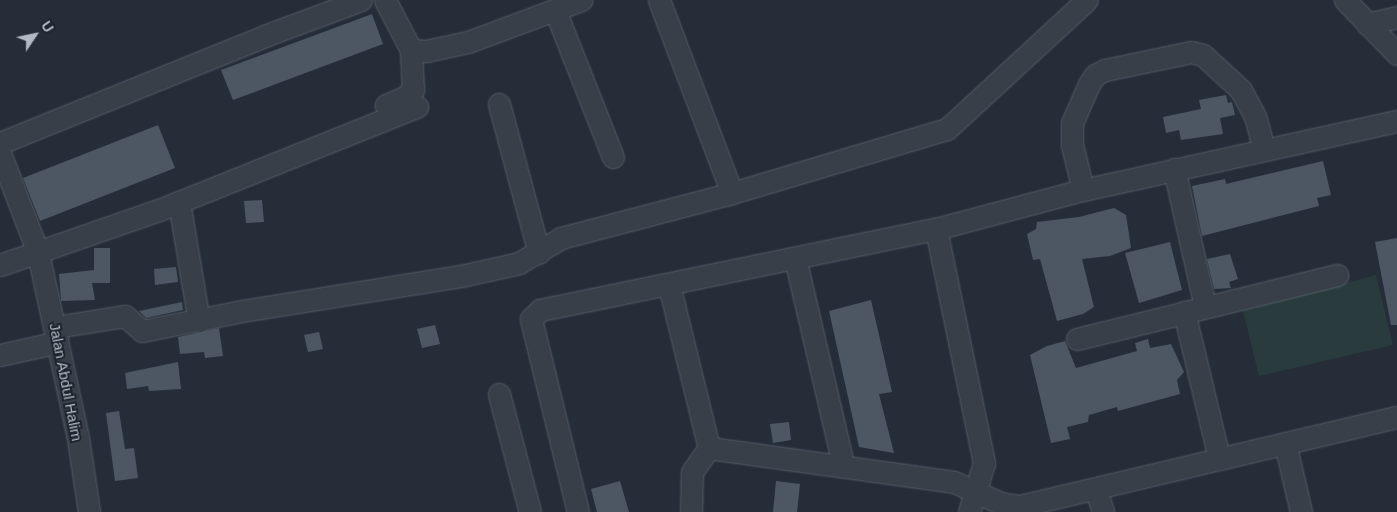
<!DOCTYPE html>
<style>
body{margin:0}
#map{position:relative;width:1397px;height:512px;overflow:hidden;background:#252d39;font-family:Helvetica,sans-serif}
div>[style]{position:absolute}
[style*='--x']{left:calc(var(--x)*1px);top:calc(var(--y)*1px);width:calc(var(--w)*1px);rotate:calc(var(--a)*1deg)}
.green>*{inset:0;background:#293b3c}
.building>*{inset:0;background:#4d5764}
.roads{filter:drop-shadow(0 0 1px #565d67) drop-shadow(0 0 1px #565d67)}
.minor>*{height:21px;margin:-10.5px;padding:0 10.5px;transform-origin:10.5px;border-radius:10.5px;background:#383f49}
span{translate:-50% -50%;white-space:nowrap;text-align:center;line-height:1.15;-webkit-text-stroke:4px #1d242e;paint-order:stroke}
.street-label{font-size:15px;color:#b3bac5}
.north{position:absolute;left:10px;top:10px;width:50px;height:50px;-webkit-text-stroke:4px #1d242e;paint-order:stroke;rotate:56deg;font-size:14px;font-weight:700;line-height:20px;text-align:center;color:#b3bac5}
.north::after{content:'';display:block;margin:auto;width:18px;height:22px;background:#b3bac5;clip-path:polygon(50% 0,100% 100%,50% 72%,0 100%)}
</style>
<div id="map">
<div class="green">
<i style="clip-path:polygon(1376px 275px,1393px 345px,1259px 376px,1243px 311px)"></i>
</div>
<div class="building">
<i style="clip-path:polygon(372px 14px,383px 44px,233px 100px,221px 70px)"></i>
<i style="clip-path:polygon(1226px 95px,1228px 103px,1232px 102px,1235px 115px,1220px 118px,1223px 134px,1181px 140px,1179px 130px,1166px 133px,1163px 117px,1201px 109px,1199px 100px)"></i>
<i style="clip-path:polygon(158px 125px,175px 168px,40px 221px,23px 178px)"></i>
<i style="clip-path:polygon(1323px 161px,1331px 195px,1317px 198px,1319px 206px,1202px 236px,1192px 186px,1225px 179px,1226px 184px)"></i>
<i style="clip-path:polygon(262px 200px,264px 222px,246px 223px,244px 201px)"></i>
<i style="clip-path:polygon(1114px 208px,1126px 215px,1131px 248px,1110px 256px,1082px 259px,1094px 307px,1083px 314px,1057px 321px,1040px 259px,1033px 260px,1027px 234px,1036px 229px,1037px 222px,1079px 217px)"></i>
<i style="clip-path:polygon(1397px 238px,1397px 325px,1391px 325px,1375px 242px)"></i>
<i style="clip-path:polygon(1170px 242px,1182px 290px,1139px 303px,1125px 253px)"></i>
<i style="clip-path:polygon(94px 248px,110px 248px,110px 283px,92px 283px,95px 300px,61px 301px,59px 274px,94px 270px)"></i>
<i style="clip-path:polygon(1230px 254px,1238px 279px,1229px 282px,1231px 288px,1214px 289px,1207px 259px)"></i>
<i style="clip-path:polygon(176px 267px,178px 282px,155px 285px,154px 269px)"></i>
<i style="clip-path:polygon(871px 300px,892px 392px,879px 394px,894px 453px,859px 447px,829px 311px)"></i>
<i style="clip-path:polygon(182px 302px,183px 310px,146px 318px,139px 311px)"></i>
<i style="clip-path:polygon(435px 325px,440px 344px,422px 348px,417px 329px)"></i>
<i style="clip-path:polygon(219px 328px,223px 356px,205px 358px,204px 352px,180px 354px,178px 337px)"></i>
<i style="clip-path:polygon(319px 332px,323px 349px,308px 352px,304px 335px)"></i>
<i style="clip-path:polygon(1148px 339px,1150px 348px,1171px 344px,1184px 372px,1177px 380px,1180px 394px,1118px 411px,1117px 407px,1089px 415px,1088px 422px,1067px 427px,1070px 439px,1051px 443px,1030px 355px,1047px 346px,1065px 341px,1076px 368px,1137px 351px,1135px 343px)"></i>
<i style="clip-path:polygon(178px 362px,181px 389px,149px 391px,148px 386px,127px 389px,125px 373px)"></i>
<i style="clip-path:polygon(119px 411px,125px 449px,134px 448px,138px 478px,115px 481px,106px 413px)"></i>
<i style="clip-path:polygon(789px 422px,791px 440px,773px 443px,770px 424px)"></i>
<i style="clip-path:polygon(620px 481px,629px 512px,597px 512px,591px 489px)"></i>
<i style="clip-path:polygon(776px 481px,800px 484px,797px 512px,773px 512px)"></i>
</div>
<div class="roads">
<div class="minor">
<i style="--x:385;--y:0;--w:56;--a:62.5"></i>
<i style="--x:411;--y:50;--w:40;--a:87.1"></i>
<i style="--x:413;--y:90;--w:11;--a:139"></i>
<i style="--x:405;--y:97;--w:21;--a:157"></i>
<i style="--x:659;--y:0;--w:206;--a:69.3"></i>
<i style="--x:1345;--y:0;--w:75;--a:46.1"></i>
<i style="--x:555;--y:10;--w:158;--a:68.5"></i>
<i style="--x:1367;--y:24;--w:31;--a:-13"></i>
<i style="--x:411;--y:50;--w:15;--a:4"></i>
<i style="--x:426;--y:51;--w:43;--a:-12.1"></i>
<i style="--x:468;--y:42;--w:121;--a:-20.4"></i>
<i style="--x:499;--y:104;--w:154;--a:75"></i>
<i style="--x:0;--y:143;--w:288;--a:-22"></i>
<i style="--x:267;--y:35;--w:100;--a:-20.4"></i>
<i style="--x:0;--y:153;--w:95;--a:69.1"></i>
<i style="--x:1174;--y:169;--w:141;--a:77.3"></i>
<i style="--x:1083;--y:190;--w:46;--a:-103.7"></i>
<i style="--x:1072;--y:145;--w:22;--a:-90"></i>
<i style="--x:1072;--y:123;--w:43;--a:-66.4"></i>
<i style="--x:1089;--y:84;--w:11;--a:-56"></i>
<i style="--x:1095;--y:75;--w:11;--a:-27"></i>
<i style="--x:1105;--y:70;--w:88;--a:-11.8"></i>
<i style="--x:1191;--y:52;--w:12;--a:14"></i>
<i style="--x:1203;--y:55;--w:52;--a:42.6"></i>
<i style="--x:1241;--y:90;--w:30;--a:62"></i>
<i style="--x:1255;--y:116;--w:34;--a:75"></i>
<i style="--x:179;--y:202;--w:121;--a:80.5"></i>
<i style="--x:936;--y:229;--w:239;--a:78.4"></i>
<i style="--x:984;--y:463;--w:51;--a:107"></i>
<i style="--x:38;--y:253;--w:189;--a:77.8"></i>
<i style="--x:78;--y:438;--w:75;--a:81.5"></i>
<i style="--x:795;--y:258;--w:212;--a:76.9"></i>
<i style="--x:0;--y:265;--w:168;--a:-19.1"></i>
<i style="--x:159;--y:210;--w:278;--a:-21.8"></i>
<i style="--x:669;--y:285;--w:168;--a:76.2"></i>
<i style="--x:1184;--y:312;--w:150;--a:76.5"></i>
<i style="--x:56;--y:327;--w:70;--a:-9.1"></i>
<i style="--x:125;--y:316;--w:23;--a:41"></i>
<i style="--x:142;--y:331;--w:102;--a:-11.3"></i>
<i style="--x:242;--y:311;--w:222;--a:-9.1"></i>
<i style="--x:461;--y:276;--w:59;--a:-12.6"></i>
<i style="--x:519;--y:263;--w:49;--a:-30.8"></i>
<i style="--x:561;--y:238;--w:177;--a:-14.7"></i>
<i style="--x:732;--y:193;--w:224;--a:-16.6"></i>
<i style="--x:947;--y:129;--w:190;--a:-42.7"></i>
<i style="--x:1077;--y:339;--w:268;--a:-13.8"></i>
<i style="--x:0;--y:355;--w:59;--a:-12.6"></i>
<i style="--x:499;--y:394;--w:122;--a:75.3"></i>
<i style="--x:1285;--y:443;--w:71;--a:76.9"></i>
<i style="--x:1096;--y:490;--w:23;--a:72"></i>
<i style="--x:578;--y:512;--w:199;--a:-103.7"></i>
<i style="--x:531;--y:319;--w:13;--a:-45"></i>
<i style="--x:540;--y:310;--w:404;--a:-11.6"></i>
<i style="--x:936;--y:229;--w:152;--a:-14.9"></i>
<i style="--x:1083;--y:190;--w:321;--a:-12.4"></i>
<i style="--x:691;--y:512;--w:40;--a:-88.6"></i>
<i style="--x:692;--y:472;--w:29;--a:-55"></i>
<i style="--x:709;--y:448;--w:247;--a:7.9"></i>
<i style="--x:954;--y:482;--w:51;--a:24.5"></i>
<i style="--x:1000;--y:503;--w:20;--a:9"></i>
<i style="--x:1020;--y:506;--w:387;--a:-13.3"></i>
</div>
</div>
<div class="street-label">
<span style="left:66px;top:382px;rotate:79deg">Jalan Abdul Halim</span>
</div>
<div class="north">U</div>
</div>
